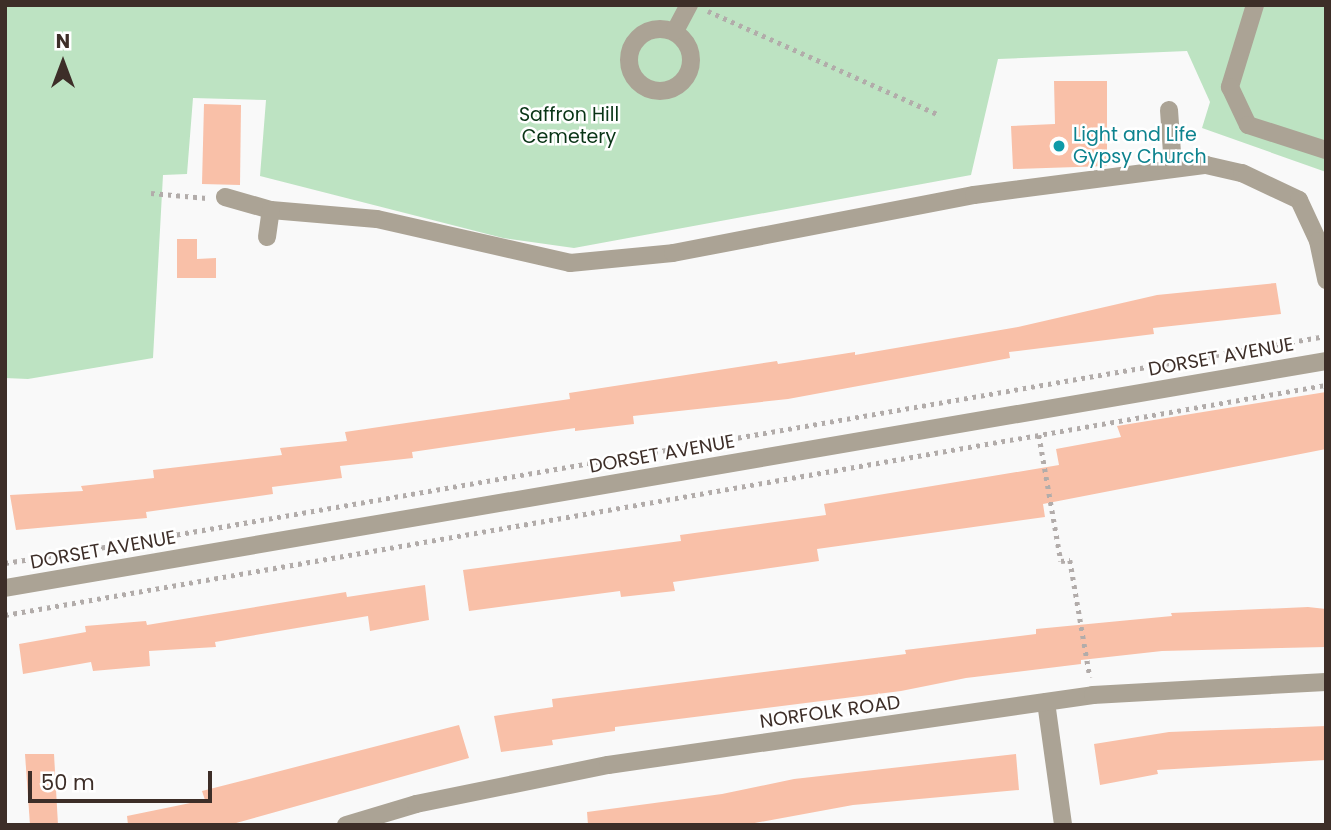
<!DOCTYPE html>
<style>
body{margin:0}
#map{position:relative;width:1331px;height:830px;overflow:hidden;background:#f9f9f9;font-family:Poppins,sans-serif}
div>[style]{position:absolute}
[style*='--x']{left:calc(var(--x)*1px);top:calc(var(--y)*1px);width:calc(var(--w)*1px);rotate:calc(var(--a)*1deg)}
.green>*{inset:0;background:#bde3c2}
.building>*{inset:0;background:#f9c0a8}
.path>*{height:4.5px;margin-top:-2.25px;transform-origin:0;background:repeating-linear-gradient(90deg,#b2acaa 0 3.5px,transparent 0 8.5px)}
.minor>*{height:18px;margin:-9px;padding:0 9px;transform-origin:9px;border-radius:9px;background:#aba395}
.minor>.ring{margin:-9px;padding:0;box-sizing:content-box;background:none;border:18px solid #aba395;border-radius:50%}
.dots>*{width:19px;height:19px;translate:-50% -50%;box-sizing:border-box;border:4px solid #fff;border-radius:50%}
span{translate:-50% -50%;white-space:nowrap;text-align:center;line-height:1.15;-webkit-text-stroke:5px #fff;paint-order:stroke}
.park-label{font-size:19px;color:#083415}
.culture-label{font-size:19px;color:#0d838f}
.left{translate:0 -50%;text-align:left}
.street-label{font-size:19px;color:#3d2e28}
.frame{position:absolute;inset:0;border:7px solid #3d2e28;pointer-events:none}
.north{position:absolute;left:28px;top:28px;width:70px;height:70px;-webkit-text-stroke:5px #fff;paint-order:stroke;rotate:0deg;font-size:19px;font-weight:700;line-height:28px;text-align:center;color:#3d2e28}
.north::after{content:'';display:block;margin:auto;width:24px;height:32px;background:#3d2e28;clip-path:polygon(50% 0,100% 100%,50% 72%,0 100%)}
.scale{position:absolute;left:28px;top:771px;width:184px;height:32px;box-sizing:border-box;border:4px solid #3d2e28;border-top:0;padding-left:9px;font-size:21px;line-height:24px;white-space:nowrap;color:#3d2e28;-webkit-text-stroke:5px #fff;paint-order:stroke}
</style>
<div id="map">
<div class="green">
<i style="clip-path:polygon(5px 5px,1326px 5px,1326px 172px,1202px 128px,1210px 102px,1187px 51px,998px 59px,971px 175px,574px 248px,503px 238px,260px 176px,266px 100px,193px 98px,187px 174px,163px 175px,153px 358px,28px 379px,5px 378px)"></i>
</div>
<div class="building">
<i style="clip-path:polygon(1054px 81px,1107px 81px,1107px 166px,1013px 169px,1011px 126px,1055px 124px)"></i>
<i style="clip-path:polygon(204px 104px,241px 105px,240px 185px,202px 184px)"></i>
<i style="clip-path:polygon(177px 239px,197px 239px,197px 259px,216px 258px,216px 278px,177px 278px)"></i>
<i style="clip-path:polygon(1276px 283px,1281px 314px,1153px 328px,1154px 334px,1009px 352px,1010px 358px,788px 399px,633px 416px,634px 424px,575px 431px,575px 428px,412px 452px,413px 458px,340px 466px,342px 478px,272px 487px,273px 494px,146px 512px,147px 518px,16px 530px,10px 495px,83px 491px,81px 486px,154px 478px,153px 470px,282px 455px,280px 448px,347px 441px,345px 432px,570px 399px,569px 393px,777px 361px,778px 364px,855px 352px,855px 355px,1018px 327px,1157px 295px)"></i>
<i style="clip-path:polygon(1326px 392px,1326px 449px,1043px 504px,1045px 517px,817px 549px,819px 561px,673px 582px,675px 591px,621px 597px,620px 591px,469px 611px,463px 570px,681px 541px,680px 535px,826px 515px,824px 504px,1059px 465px,1056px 449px,1121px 437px,1117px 426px)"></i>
<i style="clip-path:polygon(425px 585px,429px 620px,370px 631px,368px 616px,215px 642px,216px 647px,149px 651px,150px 666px,93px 671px,91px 662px,23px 674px,19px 644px,86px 632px,85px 626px,146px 621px,147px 625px,346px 592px,347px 597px)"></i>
<i style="clip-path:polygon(1308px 607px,1326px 609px,1326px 647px,1162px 651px,1081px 660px,1081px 664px,966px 678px,901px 691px,615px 727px,615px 731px,552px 740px,553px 745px,501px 752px,494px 716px,553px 707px,552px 699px,906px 654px,905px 650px,1036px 634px,1036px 629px,1172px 616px,1171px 613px)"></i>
<i style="clip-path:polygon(459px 725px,469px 758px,229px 825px,128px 825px,127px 816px,205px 800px,202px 791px)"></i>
<i style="clip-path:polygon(1326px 726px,1326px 760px,1157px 770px,1158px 774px,1100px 785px,1094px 744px,1169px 732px)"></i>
<i style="clip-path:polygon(25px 754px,54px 754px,58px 825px,30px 825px)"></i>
<i style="clip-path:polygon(1016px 754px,1019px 790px,853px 805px,744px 825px,588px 825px,587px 812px,722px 794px,794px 779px)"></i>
</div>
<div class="path">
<i style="--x:708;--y:11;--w:251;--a:24.2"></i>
<i style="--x:151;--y:193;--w:56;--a:5.1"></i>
<i style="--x:1039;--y:435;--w:128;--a:80.1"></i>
<i style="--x:1061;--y:561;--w:9;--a:-6"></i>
<i style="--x:1070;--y:560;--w:119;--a:80.3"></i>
<i style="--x:93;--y:549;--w:1251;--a:-9.8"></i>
<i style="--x:5;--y:563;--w:59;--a:-8.8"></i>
<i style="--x:5;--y:615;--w:1341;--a:-9.88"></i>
</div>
<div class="minor">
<i style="--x:1255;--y:5;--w:86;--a:107"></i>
<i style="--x:1230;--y:87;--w:42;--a:64.7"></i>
<i style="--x:1248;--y:125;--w:82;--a:17.8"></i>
<i class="ring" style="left:629px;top:29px;width:44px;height:44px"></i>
<i style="--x:675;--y:31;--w:30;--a:-62"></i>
<i style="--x:1169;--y:110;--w:57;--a:86"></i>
<i style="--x:225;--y:197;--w:48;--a:15.8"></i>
<i style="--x:271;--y:210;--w:106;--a:4.9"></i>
<i style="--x:377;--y:219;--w:198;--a:12.8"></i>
<i style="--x:570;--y:263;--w:103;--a:-5.5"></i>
<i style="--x:673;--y:253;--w:307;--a:-10.9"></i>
<i style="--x:974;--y:195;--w:234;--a:-7.4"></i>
<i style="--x:1206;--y:165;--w:37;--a:13"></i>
<i style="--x:1242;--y:173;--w:63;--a:25.3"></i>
<i style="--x:1299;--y:200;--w:45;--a:65.1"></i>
<i style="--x:1318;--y:241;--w:40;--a:78"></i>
<i style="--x:267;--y:237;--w:27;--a:-82"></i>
<i style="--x:5;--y:588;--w:1340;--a:-9.75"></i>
<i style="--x:1046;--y:702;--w:124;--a:82.1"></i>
<i style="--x:346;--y:825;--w:73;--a:-16.7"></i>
<i style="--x:416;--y:804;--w:196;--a:-11.5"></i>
<i style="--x:608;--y:765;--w:490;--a:-8.2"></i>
<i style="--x:1093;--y:695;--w:233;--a:-3.2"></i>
</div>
<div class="dots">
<i style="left:1059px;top:146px;background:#0f9aa8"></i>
</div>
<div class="park-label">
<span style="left:569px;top:126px">Saffron Hill<br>Cemetery</span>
</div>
<div class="culture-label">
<span class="left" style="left:1073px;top:146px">Light and Life<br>Gypsy Church</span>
</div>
<div class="street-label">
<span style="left:1221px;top:357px;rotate:-10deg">DORSET AVENUE</span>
<span style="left:662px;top:454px;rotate:-10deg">DORSET AVENUE</span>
<span style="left:103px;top:550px;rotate:-10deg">DORSET AVENUE</span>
<span style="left:830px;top:712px;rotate:-8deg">NORFOLK ROAD</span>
</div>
<div class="frame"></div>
<div class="north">N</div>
<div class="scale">50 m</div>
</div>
